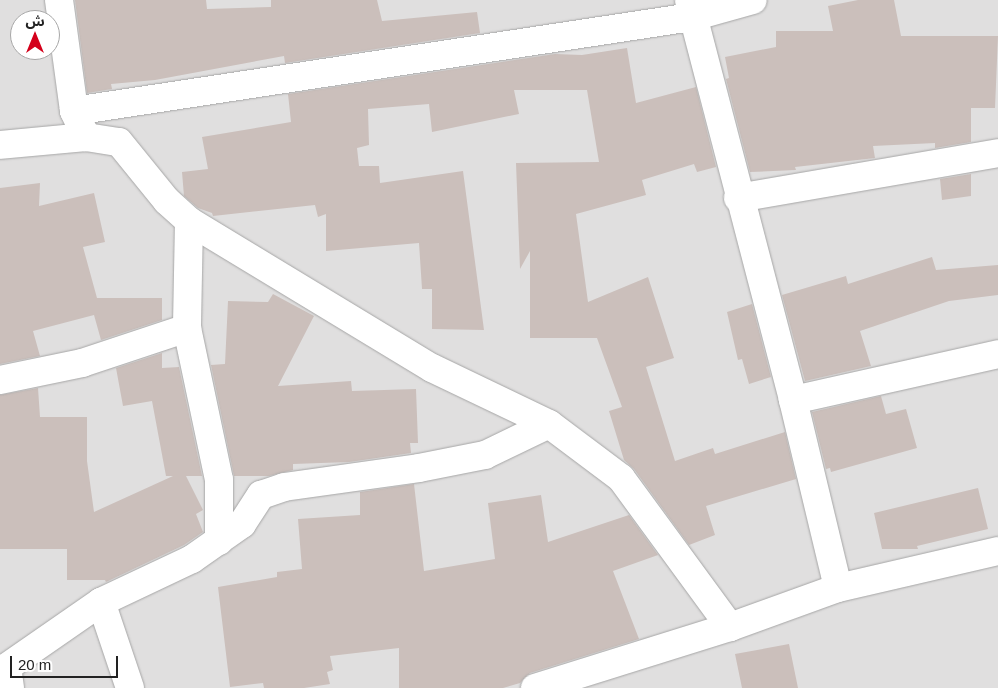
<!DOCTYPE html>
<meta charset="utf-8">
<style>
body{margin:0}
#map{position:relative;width:998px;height:688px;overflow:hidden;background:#f2eee8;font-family:Helvetica,"Noto Sans Arabic",sans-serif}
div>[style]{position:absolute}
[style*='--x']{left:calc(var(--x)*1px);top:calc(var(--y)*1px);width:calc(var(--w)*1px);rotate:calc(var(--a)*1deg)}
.residential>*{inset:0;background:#e0dfdf}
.building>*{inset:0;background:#cbbfbb}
.roads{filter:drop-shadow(0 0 1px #a6a6a6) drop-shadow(0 0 1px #a6a6a6)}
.minor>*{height:28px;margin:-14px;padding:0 14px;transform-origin:14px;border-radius:14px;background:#fff}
span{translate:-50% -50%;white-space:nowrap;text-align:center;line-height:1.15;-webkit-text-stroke:4px #fff;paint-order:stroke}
.north{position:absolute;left:10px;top:10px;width:50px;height:50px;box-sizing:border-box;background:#fff;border:1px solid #a7a7a7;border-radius:50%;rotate:0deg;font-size:14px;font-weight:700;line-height:20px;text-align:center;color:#222}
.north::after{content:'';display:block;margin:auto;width:18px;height:22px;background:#d4001b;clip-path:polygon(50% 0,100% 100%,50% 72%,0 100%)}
.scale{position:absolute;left:10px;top:656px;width:108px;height:22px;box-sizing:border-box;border:2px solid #222;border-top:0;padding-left:6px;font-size:15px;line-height:18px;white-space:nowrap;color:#222;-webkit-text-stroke:4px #fff;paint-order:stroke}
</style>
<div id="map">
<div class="residential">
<i style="clip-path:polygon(evenodd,0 0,998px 0,998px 688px,0 688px,0 0,20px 20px,50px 20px,50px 50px,20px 50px,20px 20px)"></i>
</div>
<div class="building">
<i style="clip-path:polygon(75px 0,206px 0,207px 9px,271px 7px,271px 0,377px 0,382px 21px,477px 12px,480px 33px,285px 63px,284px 56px,155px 80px,111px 84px,112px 89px,87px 93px)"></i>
<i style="clip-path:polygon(858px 0,894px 0,901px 36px,998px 36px,995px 108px,971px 108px,971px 142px,935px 148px,935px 143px,873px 146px,875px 158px,795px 167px,796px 170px,750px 172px,726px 79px,729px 78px,725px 57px,776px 47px,776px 31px,833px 31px,828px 6px)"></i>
<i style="clip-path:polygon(627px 48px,636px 103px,696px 87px,716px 167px,697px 172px,694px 164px,642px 180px,646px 195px,576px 214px,588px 302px,648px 277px,674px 358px,646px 367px,675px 461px,713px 448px,715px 454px,785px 432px,796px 479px,706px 506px,715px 535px,689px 545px,634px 469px,624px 460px,609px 411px,622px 407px,597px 338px,530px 338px,530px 251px,520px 269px,516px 163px,599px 162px,587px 90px,514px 90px,519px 114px,432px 132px,429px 104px,368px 109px,369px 145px,357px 148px,359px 166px,379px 166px,380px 183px,463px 171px,484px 330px,432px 329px,432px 289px,422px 289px,419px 243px,326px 251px,326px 214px,318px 217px,315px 205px,213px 216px,212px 213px,198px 208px,184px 196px,182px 172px,208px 169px,202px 137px,291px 122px,288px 94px,555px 54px,582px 55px)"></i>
<i style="clip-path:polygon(971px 174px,971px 196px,942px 200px,940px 179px)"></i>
<i style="clip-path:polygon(40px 183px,39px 206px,94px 193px,105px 242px,83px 247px,97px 298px,162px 298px,162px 320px,101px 340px,94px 315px,33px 331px,40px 356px,0 364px,0 188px)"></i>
<i style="clip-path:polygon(932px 257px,936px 270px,998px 265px,998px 295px,949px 301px,860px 331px,871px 366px,805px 381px,782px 295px,846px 276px,848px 284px)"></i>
<i style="clip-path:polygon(273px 294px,314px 316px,278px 386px,351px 381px,352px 391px,416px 389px,418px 443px,410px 443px,411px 453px,349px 462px,293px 464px,293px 470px,269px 476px,234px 476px,211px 365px,225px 364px,228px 301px,268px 302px)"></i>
<i style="clip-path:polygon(752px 304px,771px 377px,749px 384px,742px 359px,738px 360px,727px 312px)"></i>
<i style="clip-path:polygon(162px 353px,162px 368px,179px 367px,202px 476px,186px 476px,203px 510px,196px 514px,203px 532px,184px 545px,106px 582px,105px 580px,67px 580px,67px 549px,0 549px,0 395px,38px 388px,40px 417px,87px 417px,87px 461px,94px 512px,173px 476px,166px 476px,152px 401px,123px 406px,116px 368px)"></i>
<i style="clip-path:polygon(881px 396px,886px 414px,906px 409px,917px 448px,831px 472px,830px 468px,826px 469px,812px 412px)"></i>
<i style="clip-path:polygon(414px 484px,424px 571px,495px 559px,488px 503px,541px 495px,548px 542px,629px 515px,658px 555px,613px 571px,639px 639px,530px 673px,520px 683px,503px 688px,399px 688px,399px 648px,330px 656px,333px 670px,327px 672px,330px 684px,304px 688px,264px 688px,263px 683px,230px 687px,218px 587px,277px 577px,277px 572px,302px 569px,298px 519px,360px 515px,360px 492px)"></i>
<i style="clip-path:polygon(978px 488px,988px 529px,917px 546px,918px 549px,882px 549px,874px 513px)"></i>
<i style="clip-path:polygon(789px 644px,798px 688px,742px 688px,735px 654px)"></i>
</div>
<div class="roads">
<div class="minor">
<i style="--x:59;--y:0;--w:112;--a:82.3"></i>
<i style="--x:74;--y:111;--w:29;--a:65"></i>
<i style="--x:86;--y:137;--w:33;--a:9"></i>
<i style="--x:119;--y:142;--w:76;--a:50.9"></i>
<i style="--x:167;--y:201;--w:30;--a:42"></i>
<i style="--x:189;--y:221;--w:284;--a:31.2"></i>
<i style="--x:432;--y:368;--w:130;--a:25.6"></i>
<i style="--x:549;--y:424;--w:90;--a:36.9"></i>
<i style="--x:621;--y:478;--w:185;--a:53.8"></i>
<i style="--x:730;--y:627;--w:115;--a:-19.9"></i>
<i style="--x:838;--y:588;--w:164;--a:-13"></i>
<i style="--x:689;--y:0;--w:413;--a:75.4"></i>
<i style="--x:793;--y:400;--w:193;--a:76.5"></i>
<i style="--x:74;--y:111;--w:625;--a:-8.65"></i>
<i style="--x:692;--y:17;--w:63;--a:-15.6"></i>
<i style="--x:0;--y:145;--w:86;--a:-5.3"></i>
<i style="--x:738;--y:198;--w:264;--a:-9.8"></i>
<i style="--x:189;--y:221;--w:107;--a:91.1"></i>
<i style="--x:187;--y:328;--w:155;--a:78.1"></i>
<i style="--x:219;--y:480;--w:61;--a:90"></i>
<i style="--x:0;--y:380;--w:84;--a:-11.7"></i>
<i style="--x:82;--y:363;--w:111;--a:-18.4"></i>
<i style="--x:793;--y:400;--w:210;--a:-12.6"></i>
<i style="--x:10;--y:688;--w:21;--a:-98"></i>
<i style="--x:7;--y:667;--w:114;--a:-34.7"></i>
<i style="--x:130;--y:688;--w:91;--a:-108.6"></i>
<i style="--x:101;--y:602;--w:101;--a:-25.3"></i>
<i style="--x:192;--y:559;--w:61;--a:-35"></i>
<i style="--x:242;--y:524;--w:35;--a:-57"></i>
<i style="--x:261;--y:495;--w:24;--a:-19"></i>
<i style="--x:284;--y:487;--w:136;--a:-8"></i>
<i style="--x:419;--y:468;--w:67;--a:-11.1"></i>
<i style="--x:485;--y:455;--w:71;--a:-25.8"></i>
<i style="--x:535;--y:688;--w:204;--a:-17.4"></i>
</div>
</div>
<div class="north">ش</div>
<div class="scale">20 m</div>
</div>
